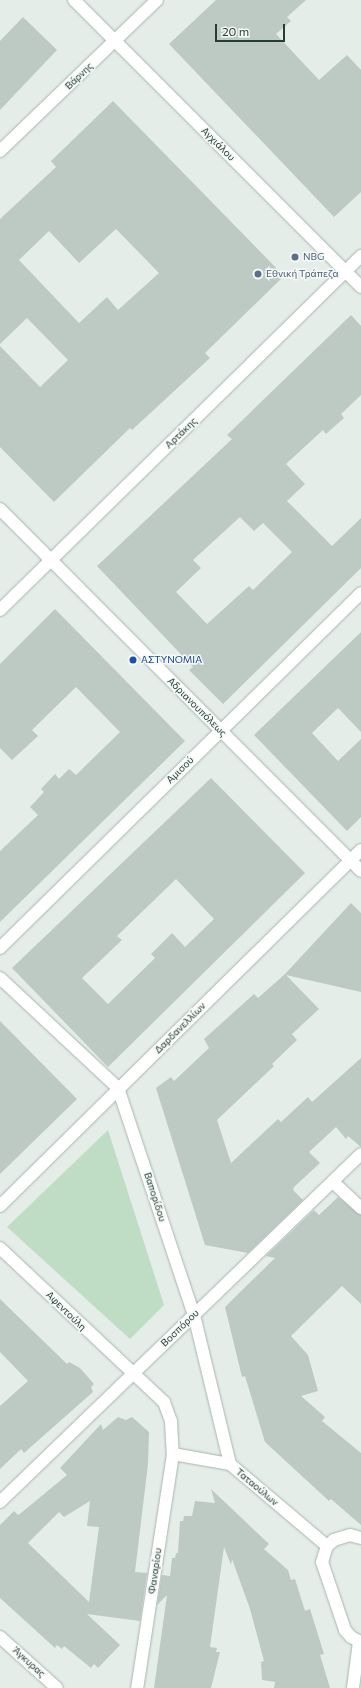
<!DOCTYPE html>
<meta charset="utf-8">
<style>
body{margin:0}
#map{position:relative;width:361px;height:1688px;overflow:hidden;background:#e5ede8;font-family:Commissioner,sans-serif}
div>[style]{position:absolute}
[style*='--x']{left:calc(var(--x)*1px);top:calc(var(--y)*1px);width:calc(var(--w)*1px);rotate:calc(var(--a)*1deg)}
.green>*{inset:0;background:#bfdcc4}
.building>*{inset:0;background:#bdcac4}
.roads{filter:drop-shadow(0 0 1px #a8b5af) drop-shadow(0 0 1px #a8b5af)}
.minor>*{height:12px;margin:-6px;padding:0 6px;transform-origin:6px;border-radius:6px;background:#fff}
.dots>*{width:11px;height:11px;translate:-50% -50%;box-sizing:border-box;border:2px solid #f5f9f7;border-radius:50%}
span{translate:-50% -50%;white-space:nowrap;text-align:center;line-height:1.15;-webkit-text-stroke:3px #f5f9f7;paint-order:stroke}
.street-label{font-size:10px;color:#253d35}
.service-label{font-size:10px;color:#4e5e75}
.left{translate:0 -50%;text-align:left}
.transit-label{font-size:10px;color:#164399}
.scale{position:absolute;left:215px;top:24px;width:70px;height:18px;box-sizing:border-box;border:2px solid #253d35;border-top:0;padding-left:5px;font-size:12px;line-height:14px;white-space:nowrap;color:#253d35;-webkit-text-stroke:3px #f5f9f7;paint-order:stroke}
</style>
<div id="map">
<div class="green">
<i style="clip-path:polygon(108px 1130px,164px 1305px,130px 1339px,7px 1227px)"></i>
</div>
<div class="building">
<i style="clip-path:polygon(216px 0,306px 0,287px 17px,291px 21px,276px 34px,319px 80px,347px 55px,361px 70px,361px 192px,334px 217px,169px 44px)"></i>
<i style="clip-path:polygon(23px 17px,57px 50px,0 110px,0 41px)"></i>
<i style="clip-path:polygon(evenodd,113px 101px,284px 276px,205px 353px,210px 358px,132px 430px,130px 428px,54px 502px,0 447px,0 346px,40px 387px,68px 360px,27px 318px,0 344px,0 219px,56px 167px,51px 161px,113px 101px,116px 229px,159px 273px,118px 310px,107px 297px,79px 323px,19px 260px,49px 231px,79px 263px,116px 229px)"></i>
<i style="clip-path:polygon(evenodd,351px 315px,361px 326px,361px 395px,341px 414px,344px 418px,326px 434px,323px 430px,286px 464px,305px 484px,287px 501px,332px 546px,361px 518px,361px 568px,223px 704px,189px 670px,193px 667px,97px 566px,232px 439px,227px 435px,351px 315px,240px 517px,254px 531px,263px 523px,292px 552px,253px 590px,249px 586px,207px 624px,176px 592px,201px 568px,193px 560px,240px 517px)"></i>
<i style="clip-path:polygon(55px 609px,185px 741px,0 922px,0 851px,38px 815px,30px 807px,44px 792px,41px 789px,55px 774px,59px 779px,69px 769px,76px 775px,120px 732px,76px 687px,32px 730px,38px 736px,12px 760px,0 748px,0 664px)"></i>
<i style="clip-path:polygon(361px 632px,361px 732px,338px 708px,312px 733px,338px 761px,361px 739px,361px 817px,347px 831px,254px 735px)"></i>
<i style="clip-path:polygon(evenodd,211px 778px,305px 873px,108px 1067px,12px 968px,211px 778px,176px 879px,214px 919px,185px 947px,172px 933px,151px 954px,155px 958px,108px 1004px,82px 978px,122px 940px,117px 936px,176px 879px)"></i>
<i style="clip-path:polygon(351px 903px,361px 913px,361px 992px,286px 975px,319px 1009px,292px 1034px,297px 1040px,272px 1064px,274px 1066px,217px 1120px,231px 1163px,278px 1119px,281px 1122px,308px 1097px,312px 1102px,361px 1058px,361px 1147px,348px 1136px,346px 1139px,336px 1127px,309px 1152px,320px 1163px,294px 1187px,293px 1190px,303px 1200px,248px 1253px,205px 1245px,156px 1088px,171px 1077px,174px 1081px,209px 1048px,204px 1039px,254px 994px,258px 998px,285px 974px)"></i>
<i style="clip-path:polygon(0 1021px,77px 1099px,0 1174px)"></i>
<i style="clip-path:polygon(338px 1197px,361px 1215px,361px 1304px,342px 1286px,291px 1336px,308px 1355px,318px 1391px,301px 1396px,325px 1417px,322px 1421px,361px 1453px,361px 1525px,331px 1499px,329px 1501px,265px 1442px,245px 1376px,242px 1377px,225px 1307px,275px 1258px,266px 1256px,314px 1210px,319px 1215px)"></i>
<i style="clip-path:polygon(0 1299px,67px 1364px,69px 1362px,80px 1368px,94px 1384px,91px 1387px,93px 1392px,24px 1453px,21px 1449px,0 1469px,0 1406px,28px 1381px,0 1352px)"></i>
<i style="clip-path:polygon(evenodd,118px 1417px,126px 1420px,132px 1417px,149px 1432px,148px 1464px,135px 1572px,147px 1573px,140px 1621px,87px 1614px,120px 1645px,98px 1668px,94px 1664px,91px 1668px,64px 1646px,62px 1649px,57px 1645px,55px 1648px,0 1598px,0 1525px,14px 1511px,18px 1515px,21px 1513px,67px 1475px,60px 1468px,101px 1424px,103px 1430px,118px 1417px,90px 1501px,87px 1526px,99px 1527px,89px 1602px,28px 1543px,59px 1512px,64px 1517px,90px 1501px)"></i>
<i style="clip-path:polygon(211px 1489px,269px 1544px,264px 1549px,288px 1570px,291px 1580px,295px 1579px,305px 1611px,310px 1609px,324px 1654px,320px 1655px,330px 1688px,274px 1688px,275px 1682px,262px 1680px,261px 1662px,264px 1661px,250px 1609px,232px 1559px,231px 1565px,224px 1547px,210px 1647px,217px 1648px,216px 1652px,220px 1652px,211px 1688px,154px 1688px,167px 1595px,157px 1605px,162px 1575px,170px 1576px,172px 1558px,175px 1558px,176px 1553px,178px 1553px,180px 1521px,183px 1521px,184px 1516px,192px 1516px,195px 1501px,215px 1503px)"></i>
</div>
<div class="roads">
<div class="minor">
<i style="--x:74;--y:0;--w:406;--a:45"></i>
<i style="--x:0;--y:151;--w:218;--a:-43.9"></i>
<i style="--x:0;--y:509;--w:511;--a:45.08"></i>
<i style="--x:0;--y:610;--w:506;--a:-44.44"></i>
<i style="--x:0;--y:948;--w:506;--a:-44.52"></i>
<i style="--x:0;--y:978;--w:161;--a:43"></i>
<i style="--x:118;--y:1088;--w:239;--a:71.5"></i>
<i style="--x:194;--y:1315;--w:153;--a:76.4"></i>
<i style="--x:333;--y:1182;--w:38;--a:43"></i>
<i style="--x:0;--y:1206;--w:507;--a:-44.6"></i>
<i style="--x:0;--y:1248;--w:225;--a:43.2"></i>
<i style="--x:164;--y:1402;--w:20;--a:70"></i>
<i style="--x:171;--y:1421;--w:33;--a:87"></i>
<i style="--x:173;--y:1454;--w:237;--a:98.7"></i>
<i style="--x:173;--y:1454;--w:58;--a:10"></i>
<i style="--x:230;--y:1464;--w:127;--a:40.2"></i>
<i style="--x:0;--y:1502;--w:501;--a:-43.95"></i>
<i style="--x:361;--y:1538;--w:11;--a:-165"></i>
<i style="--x:350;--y:1535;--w:17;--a:163"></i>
<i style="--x:334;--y:1540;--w:9;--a:139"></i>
<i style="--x:327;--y:1546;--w:17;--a:107"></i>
<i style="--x:322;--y:1562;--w:72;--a:71.3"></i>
<i style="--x:345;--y:1630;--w:9;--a:49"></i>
<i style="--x:351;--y:1637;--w:11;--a:27"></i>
<i style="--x:0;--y:1637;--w:76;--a:41.8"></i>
<i style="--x:353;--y:1688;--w:46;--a:-82.6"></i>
</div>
</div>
<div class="dots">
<i style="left:295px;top:257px;background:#5c6f8a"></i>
<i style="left:258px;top:274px;background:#5c6f8a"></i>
<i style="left:133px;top:660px;background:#1a4fb4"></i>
</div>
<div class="street-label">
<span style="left:79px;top:76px;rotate:-44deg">Βάρνης</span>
<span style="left:218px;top:144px;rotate:45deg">Αγχιάλου</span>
<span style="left:181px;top:433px;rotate:-44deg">Αρτάκης</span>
<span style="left:197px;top:707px;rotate:45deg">Αδριανουπόλεως</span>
<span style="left:180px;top:770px;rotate:-44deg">Αμισού</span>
<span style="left:180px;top:1028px;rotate:-45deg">Δαρδανελλίων</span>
<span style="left:155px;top:1197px;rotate:72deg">Βαπορίδου</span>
<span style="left:66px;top:1311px;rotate:44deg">Αφεντούλη</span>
<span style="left:180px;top:1328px;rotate:-44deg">Βοσπόρου</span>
<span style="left:257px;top:1487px;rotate:40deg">Ταταούλων</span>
<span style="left:155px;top:1571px;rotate:-82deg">Φαναρίου</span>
<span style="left:29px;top:1662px;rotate:42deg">Άγκυρας</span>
</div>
<div class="service-label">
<span class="left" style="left:303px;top:257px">NBG</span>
<span class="left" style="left:266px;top:274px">Εθνική Τράπεζα</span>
</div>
<div class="transit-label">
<span class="left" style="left:141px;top:660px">ΑΣΤΥΝΟΜΙΑ</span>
</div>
<div class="scale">20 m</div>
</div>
